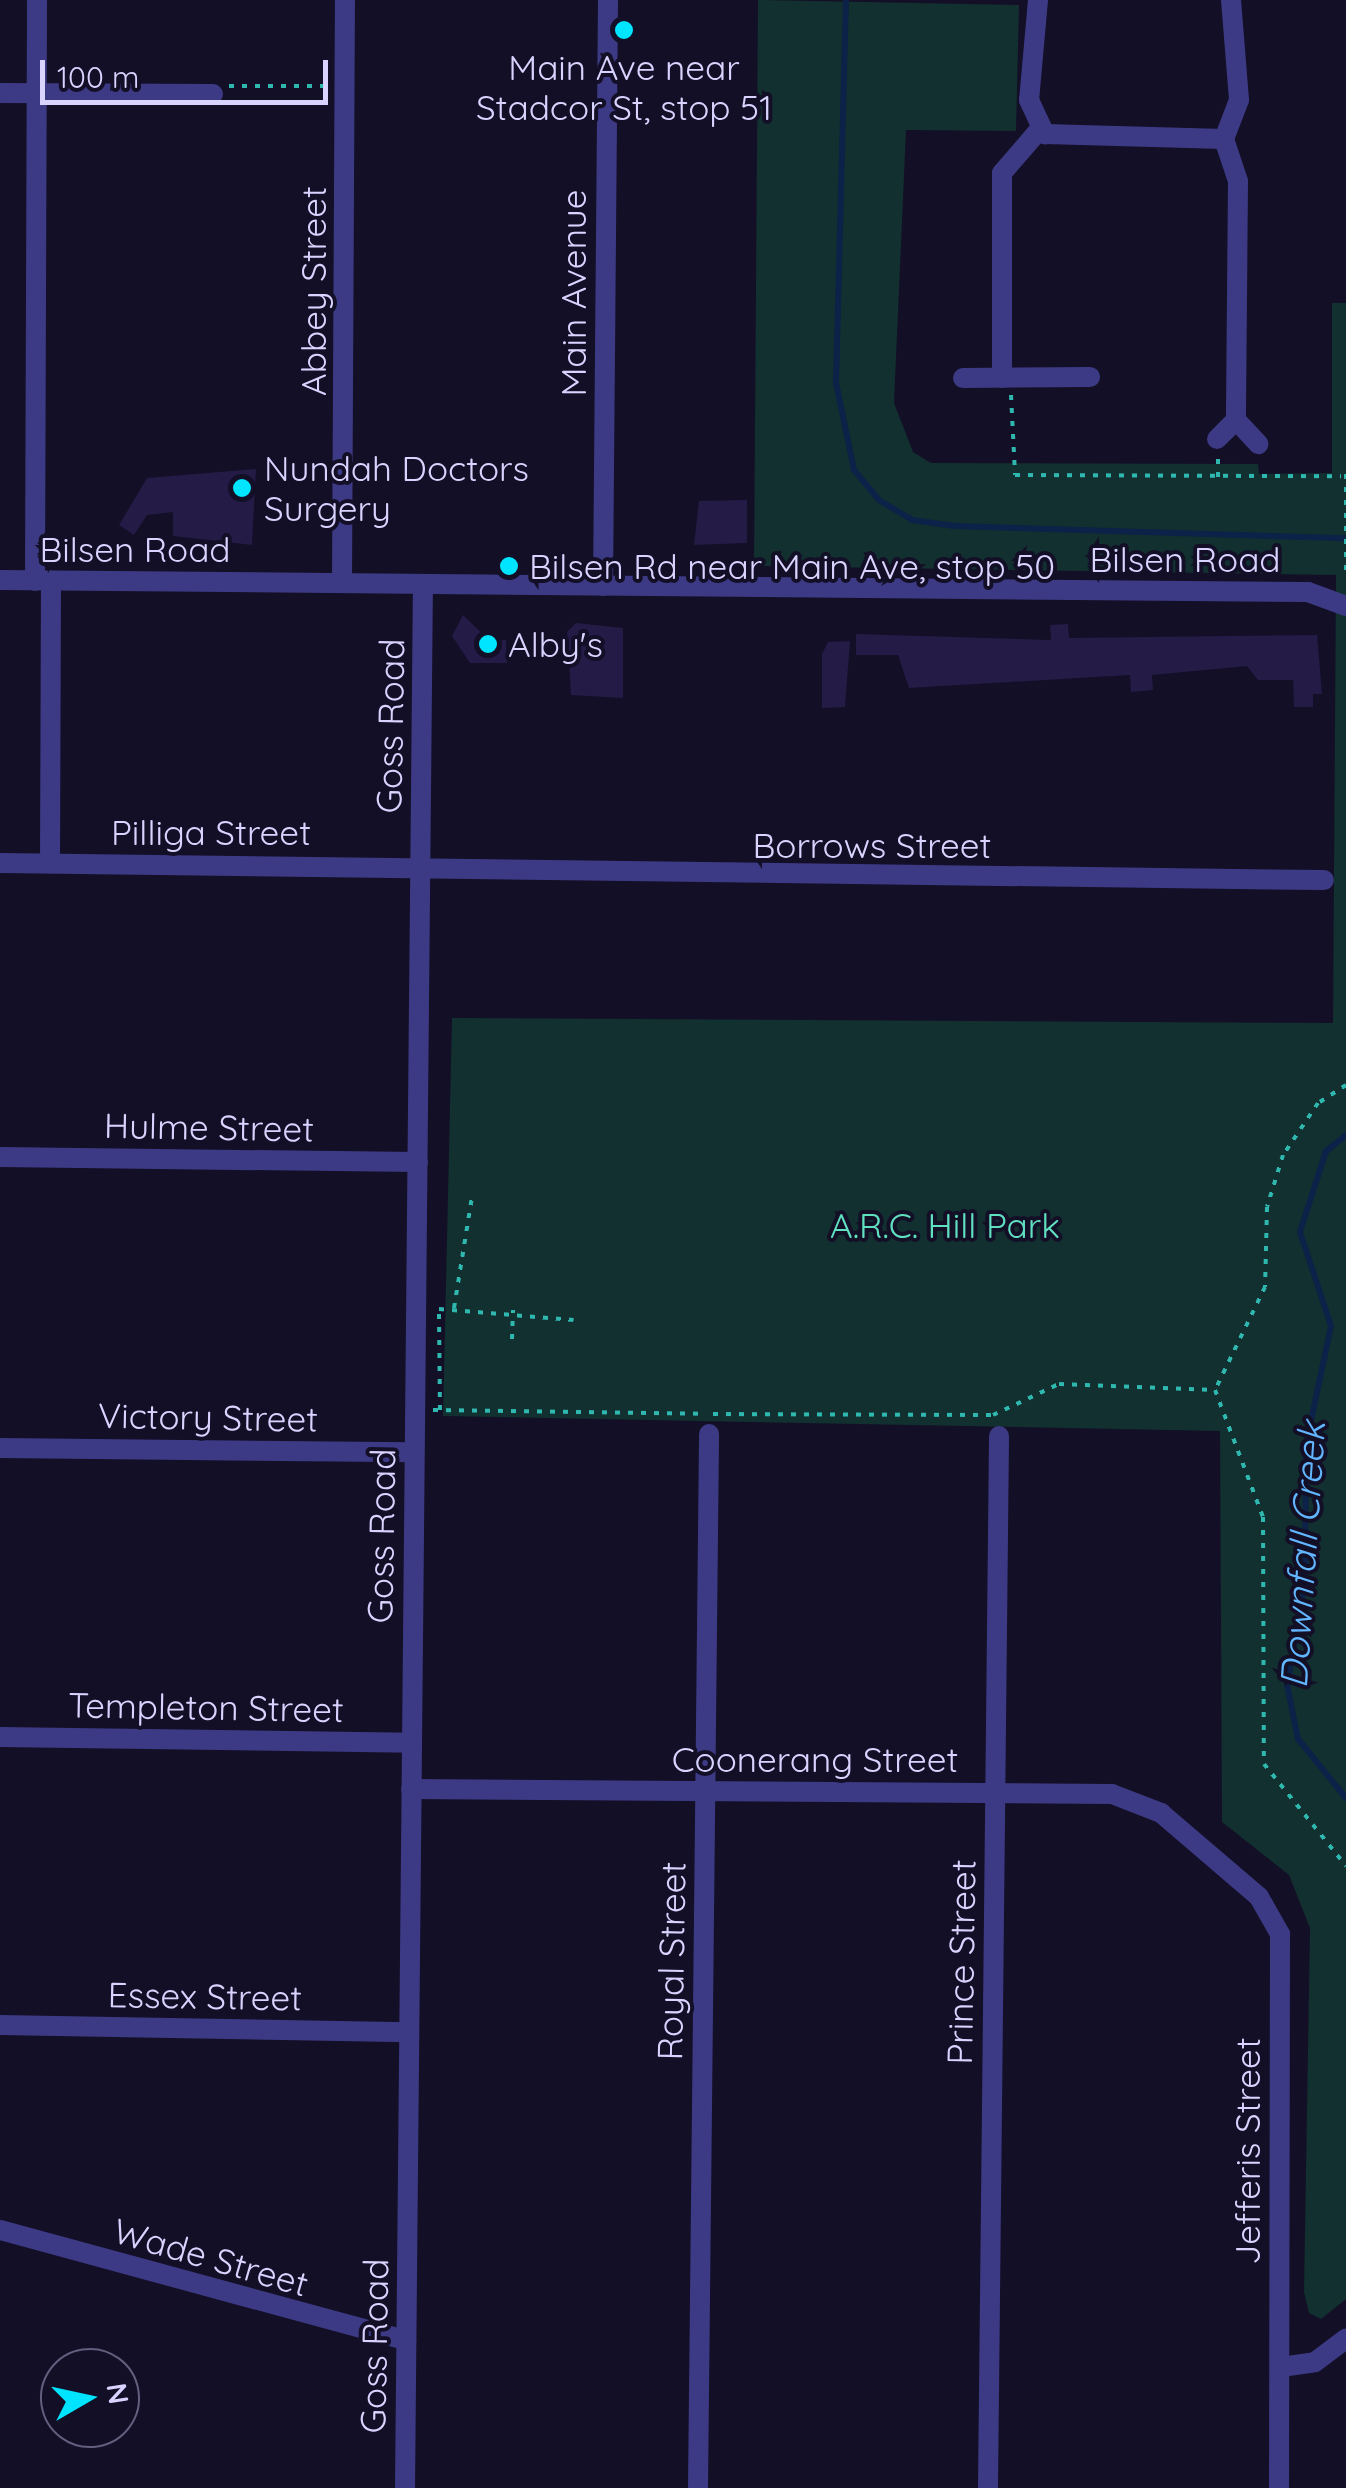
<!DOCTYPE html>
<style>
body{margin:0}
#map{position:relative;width:1346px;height:2488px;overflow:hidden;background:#130f26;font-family:Quicksand,sans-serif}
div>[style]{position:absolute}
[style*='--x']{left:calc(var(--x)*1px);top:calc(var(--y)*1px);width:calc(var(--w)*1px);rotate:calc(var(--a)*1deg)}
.green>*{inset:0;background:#12302f}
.stream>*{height:6px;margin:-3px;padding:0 3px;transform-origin:3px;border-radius:3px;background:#0c2248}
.building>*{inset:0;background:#241b47}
.path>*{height:4px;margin-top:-2px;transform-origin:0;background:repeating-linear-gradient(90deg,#2fb8b0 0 5px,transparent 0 13px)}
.minor>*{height:20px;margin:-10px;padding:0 10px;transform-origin:10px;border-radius:10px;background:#3d3a85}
.dots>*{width:28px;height:28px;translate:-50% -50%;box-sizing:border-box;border:5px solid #130f26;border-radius:50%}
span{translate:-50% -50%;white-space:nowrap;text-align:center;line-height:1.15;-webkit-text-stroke:8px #130f26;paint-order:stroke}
.poi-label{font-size:35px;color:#d9d4ff}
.left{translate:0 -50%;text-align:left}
.street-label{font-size:35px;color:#d9d4ff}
.park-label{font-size:35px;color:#5fe0c0}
.water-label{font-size:38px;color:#62b6ff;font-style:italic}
.north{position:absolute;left:40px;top:2348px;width:100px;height:100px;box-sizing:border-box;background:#130f26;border:2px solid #625e7d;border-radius:50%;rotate:81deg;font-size:28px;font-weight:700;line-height:40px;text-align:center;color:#d9d4ff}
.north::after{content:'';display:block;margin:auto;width:35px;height:45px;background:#00e5ff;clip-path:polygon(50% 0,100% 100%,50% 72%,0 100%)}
.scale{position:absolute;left:40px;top:60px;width:288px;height:45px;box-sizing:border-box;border:5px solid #d9d4ff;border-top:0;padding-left:12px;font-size:30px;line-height:35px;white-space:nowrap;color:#d9d4ff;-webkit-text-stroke:8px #130f26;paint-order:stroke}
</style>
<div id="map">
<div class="green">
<i style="clip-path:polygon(758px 0,1019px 5px,1016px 131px,906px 130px,894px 403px,913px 452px,931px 463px,1258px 464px,1259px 474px,1332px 473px,1332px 303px,1346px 303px,1346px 2299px,1321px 2319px,1309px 2313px,1304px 2292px,1310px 1928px,1289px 1875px,1222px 1822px,1220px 1431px,443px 1416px,452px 1018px,1333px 1023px,1336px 575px,754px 566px)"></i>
</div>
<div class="stream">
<i style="--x:846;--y:0;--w:383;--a:91.5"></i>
<i style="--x:836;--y:383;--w:89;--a:78.3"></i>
<i style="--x:854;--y:470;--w:39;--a:50"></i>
<i style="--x:879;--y:500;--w:39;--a:31"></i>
<i style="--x:912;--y:520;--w:43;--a:7.9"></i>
<i style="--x:955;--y:526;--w:391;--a:1.8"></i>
<i style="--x:1346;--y:1135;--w:26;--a:141"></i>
<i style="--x:1326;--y:1151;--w:85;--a:107.8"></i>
<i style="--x:1300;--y:1232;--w:99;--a:71.7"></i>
<i style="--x:1331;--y:1326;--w:122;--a:101.9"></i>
<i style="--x:1306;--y:1445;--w:137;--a:90.4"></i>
<i style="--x:1305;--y:1582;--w:105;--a:99.9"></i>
<i style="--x:1287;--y:1685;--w:55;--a:78.5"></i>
<i style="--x:1298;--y:1739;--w:76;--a:50.9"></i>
</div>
<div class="building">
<i style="clip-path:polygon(256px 469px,252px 545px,173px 536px,173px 512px,147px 515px,134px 535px,119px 525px,147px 478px)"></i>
<i style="clip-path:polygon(747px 500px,747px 543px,694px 545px,699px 501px)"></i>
<i style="clip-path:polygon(463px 615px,488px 639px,506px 640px,507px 663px,470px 663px,452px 636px)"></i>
<i style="clip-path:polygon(576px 623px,623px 628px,623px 698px,571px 695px,567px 632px)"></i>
<i style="clip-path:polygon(1068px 624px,1069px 638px,1317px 635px,1322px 694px,1313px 694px,1313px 707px,1294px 707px,1293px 680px,1258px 680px,1247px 666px,1152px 675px,1153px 690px,1131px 692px,1130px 675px,909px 688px,898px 655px,856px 655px,856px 634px,1051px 640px,1050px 625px)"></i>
<i style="clip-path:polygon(850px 641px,845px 707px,822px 708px,822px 654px,828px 642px)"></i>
</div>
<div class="path">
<i style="--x:229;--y:86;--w:95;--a:0"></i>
<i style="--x:1011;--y:395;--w:80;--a:87.1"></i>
<i style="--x:1015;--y:475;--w:326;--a:0.2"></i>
<i style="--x:1346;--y:474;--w:100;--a:90"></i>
<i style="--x:1218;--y:477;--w:18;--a:-90"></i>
<i style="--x:1346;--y:1085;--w:33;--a:147"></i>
<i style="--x:1318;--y:1103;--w:63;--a:123.9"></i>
<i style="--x:1283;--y:1155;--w:54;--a:107.1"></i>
<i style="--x:1267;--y:1207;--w:80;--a:91.4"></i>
<i style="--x:1265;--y:1287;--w:114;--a:115.9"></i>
<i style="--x:1215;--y:1390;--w:136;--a:69.3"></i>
<i style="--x:1263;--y:1517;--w:247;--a:89.8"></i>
<i style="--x:1264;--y:1764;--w:131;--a:51.2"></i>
<i style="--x:454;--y:1308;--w:112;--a:-80.8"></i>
<i style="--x:512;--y:1339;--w:29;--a:-88"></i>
<i style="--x:433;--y:1410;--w:270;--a:0.8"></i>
<i style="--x:440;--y:1410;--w:101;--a:-90.6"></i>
<i style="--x:439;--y:1309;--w:135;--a:4.7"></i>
<i style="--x:713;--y:1414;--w:280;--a:0.2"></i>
<i style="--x:993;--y:1415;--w:73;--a:-25.2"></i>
<i style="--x:1059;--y:1384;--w:156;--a:2.2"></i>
</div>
<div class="minor">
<i style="--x:1038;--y:0;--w:100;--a:95.1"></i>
<i style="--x:1029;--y:100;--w:38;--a:65"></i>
<i style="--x:1045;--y:134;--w:179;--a:1.6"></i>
<i style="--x:1231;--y:0;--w:100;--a:85.4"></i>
<i style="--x:1239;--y:100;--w:42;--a:111"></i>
<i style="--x:1224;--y:139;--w:44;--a:71.6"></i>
<i style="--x:1238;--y:181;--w:239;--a:90.5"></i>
<i style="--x:0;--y:93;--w:213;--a:0.3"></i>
<i style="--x:963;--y:378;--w:127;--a:-0.5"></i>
<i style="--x:1002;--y:378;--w:205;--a:-90"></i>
<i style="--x:1002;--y:173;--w:58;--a:-49.2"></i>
<i style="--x:1217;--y:439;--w:27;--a:-45"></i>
<i style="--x:1236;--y:420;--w:33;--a:47"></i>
<i style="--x:0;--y:580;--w:1308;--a:0.53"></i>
<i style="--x:1308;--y:592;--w:40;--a:20.2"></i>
<i style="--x:35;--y:581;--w:581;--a:-89.8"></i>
<i style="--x:342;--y:583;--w:583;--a:-89.71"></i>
<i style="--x:603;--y:586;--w:586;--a:-89.51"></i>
<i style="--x:0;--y:863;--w:1324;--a:0.74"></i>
<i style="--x:50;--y:863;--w:282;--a:-89.8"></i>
<i style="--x:0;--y:1157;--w:418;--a:0.7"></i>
<i style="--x:0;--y:1448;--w:414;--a:0.6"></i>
<i style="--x:0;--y:1737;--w:412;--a:0.8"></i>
<i style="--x:411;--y:1789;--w:701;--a:0.41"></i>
<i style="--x:1112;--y:1794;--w:53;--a:21.2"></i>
<i style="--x:1161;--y:1813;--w:129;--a:40.6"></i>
<i style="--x:1259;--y:1897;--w:43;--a:60.4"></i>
<i style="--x:1280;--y:1934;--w:554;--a:90.1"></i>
<i style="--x:0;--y:2025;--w:409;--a:1"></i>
<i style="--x:0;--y:2230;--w:421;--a:15.2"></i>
<i style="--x:1281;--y:2367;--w:34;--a:-8"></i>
<i style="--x:1315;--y:2362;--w:39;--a:-37"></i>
<i style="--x:405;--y:2488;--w:1904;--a:-89.46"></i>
<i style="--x:698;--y:2488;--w:1054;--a:-89.4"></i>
<i style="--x:988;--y:2488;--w:1052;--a:-89.4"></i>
</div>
<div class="dots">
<i style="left:624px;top:30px;background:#00e5ff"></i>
<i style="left:242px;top:488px;background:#00e5ff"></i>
<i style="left:509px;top:566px;background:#00e5ff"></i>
<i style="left:488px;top:644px;background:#00e5ff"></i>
</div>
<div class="poi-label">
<span style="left:624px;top:87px">Main Ave near<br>Stadcor St, stop 51</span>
<span class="left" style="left:264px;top:488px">Nundah Doctors<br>Surgery</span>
<span class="left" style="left:529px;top:566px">Bilsen Rd near Main Ave, stop 50</span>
<span class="left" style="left:508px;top:644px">Alby's</span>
</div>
<div class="street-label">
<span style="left:313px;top:291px;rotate:-90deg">Abbey Street</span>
<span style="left:573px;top:293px;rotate:-90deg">Main Avenue</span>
<span style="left:135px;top:549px">Bilsen Road</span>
<span style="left:1185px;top:559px">Bilsen Road</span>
<span style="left:390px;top:726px;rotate:-89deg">Goss Road</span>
<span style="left:211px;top:832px">Pilliga Street</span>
<span style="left:872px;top:845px">Borrows Street</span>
<span style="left:209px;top:1127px;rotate:1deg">Hulme Street</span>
<span style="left:208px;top:1417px;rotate:1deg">Victory Street</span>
<span style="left:381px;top:1536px;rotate:-89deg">Goss Road</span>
<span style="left:206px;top:1707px;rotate:1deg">Templeton Street</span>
<span style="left:815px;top:1759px">Coonerang Street</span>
<span style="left:671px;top:1961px;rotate:-89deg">Royal Street</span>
<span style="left:961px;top:1962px;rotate:-89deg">Prince Street</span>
<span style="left:205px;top:1996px;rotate:1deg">Essex Street</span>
<span style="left:1247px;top:2151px;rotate:-90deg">Jefferis Street</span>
<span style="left:211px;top:2257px;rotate:16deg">Wade Street</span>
<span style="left:374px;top:2346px;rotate:-89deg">Goss Road</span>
</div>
<div class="park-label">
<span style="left:945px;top:1225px">A.R.C. Hill Park</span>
</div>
<div class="water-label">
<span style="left:1303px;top:1555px;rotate:-86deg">Downfall Creek</span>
</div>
<div class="north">N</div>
<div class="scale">100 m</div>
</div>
